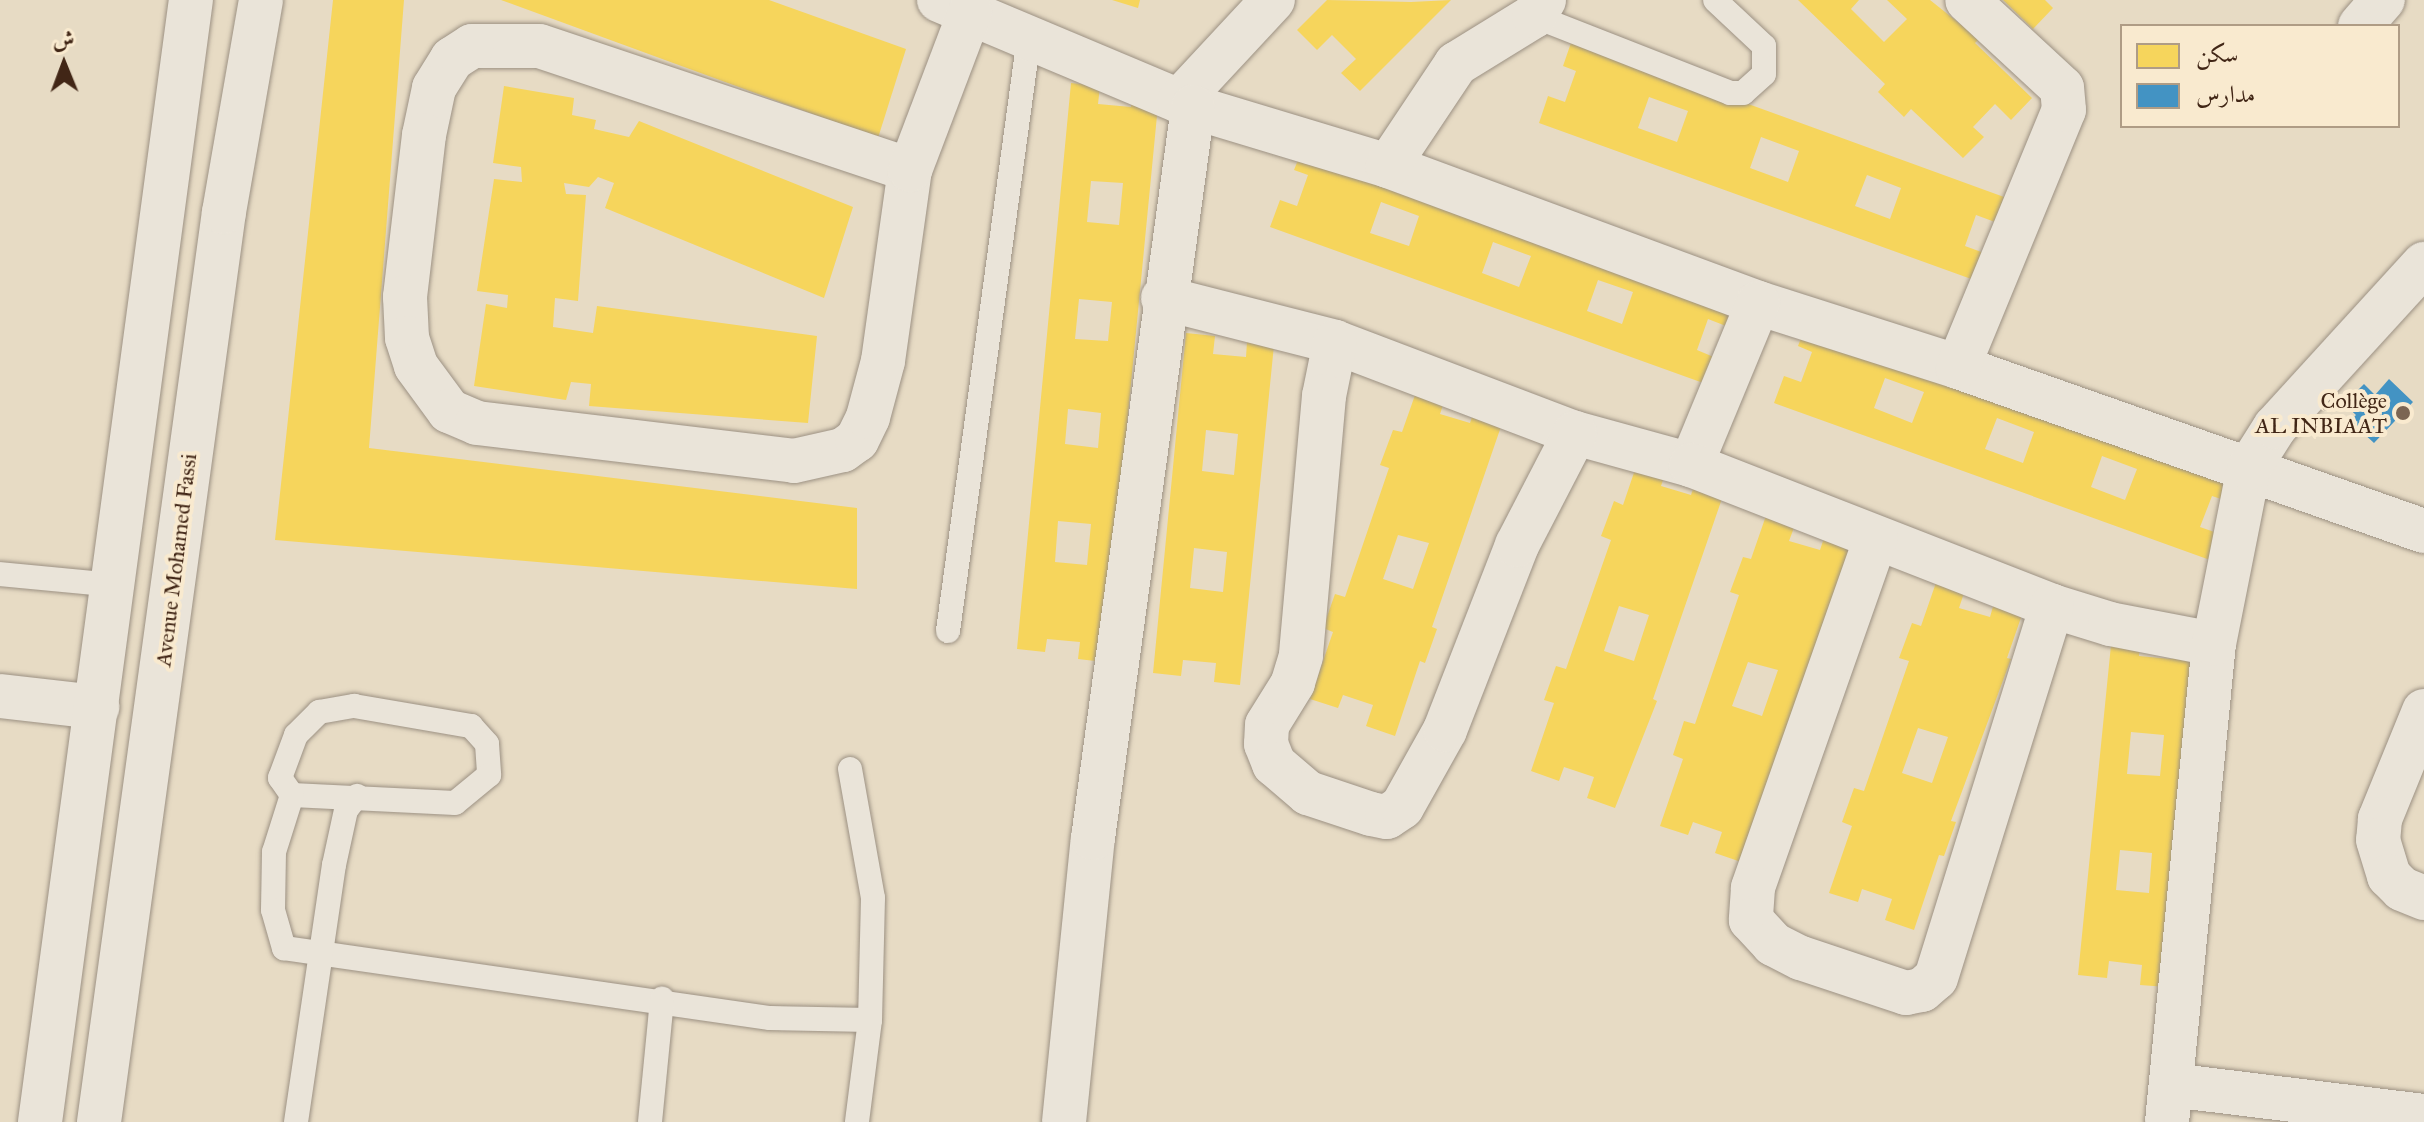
<!DOCTYPE html>
<meta charset="utf-8">
<style>
body{margin:0}
#map{position:relative;width:2424px;height:1122px;overflow:hidden;background:#e7dbc4;font-family:"IM FELL Great Primer",Amiri,serif}
div>[style]{position:absolute}
[style*='--x']{left:calc(var(--x)*1px);top:calc(var(--y)*1px);width:calc(var(--w)*1px);rotate:calc(var(--a)*1deg)}
.homes>*{inset:0;background:#f6d55c}
.schools>*{inset:0;background:#4393c3}
.roads{filter:drop-shadow(0 0 2px #9c9183) drop-shadow(0 0 2px #9c9183)}
.lane>*{height:24px;margin:-12px;padding:0 12px;transform-origin:12px;border-radius:12px;background:#eae4d9}
.street>*{height:44px;margin:-22px;padding:0 22px;transform-origin:22px;border-radius:22px;background:#eae4d9}
.dots>*{width:22px;height:22px;translate:-50% -50%;box-sizing:border-box;border:4px solid #f9eacf;border-radius:50%}
span{translate:-50% -50%;white-space:nowrap;text-align:center;line-height:1.15;-webkit-text-stroke:8px #f9eacf;paint-order:stroke}
.poi-label{font-size:22px;color:#412616}
.right{translate:-100% -50%;text-align:right}
.street-label{font-size:22px;color:#412616}
.legend{position:absolute;left:2120px;top:24px;width:280px;height:104px;box-sizing:border-box;background:#f9eacf;border:2px solid #af9c85;margin:0;padding:10px 14px;list-style:none;font-size:24px;color:#412616}
.legend li{display:flex;align-items:center;gap:16px;height:40px}
.legend b{width:40px;border:2px solid #af9c85}
.north{position:absolute;left:24px;top:24px;width:80px;height:80px;-webkit-text-stroke:6px #f9eacf;paint-order:stroke;rotate:359deg;font-size:22px;font-weight:700;line-height:32px;text-align:center;color:#412616}
.north::after{content:'';display:block;margin:auto;width:28px;height:36px;background:#412616;clip-path:polygon(50% 0,100% 100%,50% 72%,0 100%)}
</style>
<div id="map">
<div class="homes">
<i style="clip-path:polygon(333px 0,404px 0,369px 448px,857px 508px,857px 589px,275px 540px)"></i>
<i style="clip-path:polygon(501px 0,769px 0,906px 49px,878px 138px)"></i>
<i style="clip-path:polygon(1112px 0,1140px 0,1138px 8px)"></i>
<i style="clip-path:polygon(1327px 0,1411px 2px,1451px 0,1360px 91px,1341px 73px,1356px 59px,1332px 35px,1317px 50px,1297px 30px)"></i>
<i style="clip-path:polygon(1798px 0,1859px 0,1851px 9px,1884px 42px,1907px 19px,1887px 0,1930px 0,1979px 39px,1975px 43px,2032px 98px,2011px 120px,1995px 104px,1973px 127px,1984px 137px,1963px 158px,1911px 109px,1904px 117px,1878px 92px,1885px 84px)"></i>
<i style="clip-path:polygon(2003px 0,2045px 0,2053px 8px,2033px 29px)"></i>
<i style="clip-path:polygon(evenodd,1572px 40px,2004px 197px,1995px 222px,1976px 215px,1965px 246px,1984px 253px,1974px 280px,1539px 123px,1548px 96px,1565px 102px,1576px 71px,1563px 66px,1572px 40px,1649px 97px,1688px 111px,1677px 142px,1638px 128px,1649px 97px,1572px 40px,1761px 137px,1799px 151px,1788px 182px,1750px 168px,1761px 137px,1572px 40px,1867px 175px,1901px 188px,1890px 219px,1855px 206px,1867px 175px)"></i>
<i style="clip-path:polygon(evenodd,1071px 83px,1100px 86px,1098px 104px,1131px 107px,1133px 93px,1159px 95px,1104px 662px,1078px 659px,1080px 642px,1047px 639px,1045px 652px,1017px 649px,1071px 83px,1091px 181px,1123px 183px,1119px 225px,1087px 222px,1091px 181px,1071px 83px,1079px 299px,1112px 302px,1108px 341px,1075px 339px,1079px 299px,1071px 83px,1068px 409px,1101px 413px,1098px 448px,1065px 444px,1068px 409px,1071px 83px,1058px 521px,1091px 524px,1087px 565px,1055px 562px,1058px 521px)"></i>
<i style="clip-path:polygon(504px 86px,574px 98px,572px 115px,596px 120px,594px 129px,629px 137px,639px 121px,853px 207px,824px 298px,605px 208px,614px 183px,598px 177px,589px 187px,564px 183px,566px 194px,586px 195px,578px 301px,555px 298px,553px 327px,593px 333px,597px 306px,817px 336px,808px 423px,589px 406px,591px 384px,571px 382px,566px 400px,474px 386px,486px 304px,507px 308px,508px 295px,477px 291px,494px 179px,522px 182px,521px 167px,493px 163px)"></i>
<i style="clip-path:polygon(evenodd,1304px 145px,1736px 301px,1726px 326px,1708px 319px,1697px 350px,1716px 358px,1706px 384px,1270px 227px,1280px 200px,1297px 206px,1308px 175px,1294px 170px,1304px 145px,1381px 202px,1419px 216px,1409px 246px,1370px 233px,1381px 202px,1304px 145px,1493px 242px,1531px 256px,1519px 287px,1482px 273px,1493px 242px,1304px 145px,1598px 280px,1633px 292px,1622px 324px,1587px 311px,1598px 280px)"></i>
<i style="clip-path:polygon(evenodd,1807px 322px,2239px 477px,2230px 502px,2212px 496px,2200px 527px,2220px 534px,2210px 560px,1774px 403px,1784px 376px,1801px 382px,1812px 352px,1798px 346px,1807px 322px,1885px 378px,1924px 392px,1912px 423px,1874px 408px,1885px 378px,1807px 322px,1997px 418px,2034px 432px,2023px 463px,1985px 449px,1997px 418px,1807px 322px,2102px 456px,2137px 469px,2125px 500px,2091px 487px,2102px 456px)"></i>
<i style="clip-path:polygon(evenodd,1186px 333px,1215px 336px,1213px 354px,1246px 357px,1247px 342px,1274px 345px,1240px 685px,1214px 682px,1216px 663px,1183px 660px,1181px 676px,1153px 673px,1186px 333px,1206px 430px,1238px 434px,1234px 475px,1202px 471px,1206px 430px,1186px 333px,1194px 548px,1227px 552px,1223px 592px,1190px 588px,1194px 548px)"></i>
<i style="clip-path:polygon(evenodd,1420px 381px,1448px 390px,1440px 414px,1470px 423px,1477px 402px,1506px 412px,1432px 627px,1437px 629px,1425px 663px,1420px 661px,1395px 736px,1366px 726px,1373px 705px,1343px 695px,1338px 708px,1310px 699px,1333px 632px,1323px 628px,1335px 594px,1345px 597px,1389px 468px,1380px 465px,1393px 430px,1402px 432px,1420px 381px,1398px 535px,1429px 543px,1413px 589px,1383px 579px,1398px 535px)"></i>
<i style="clip-path:polygon(evenodd,1641px 452px,1669px 462px,1661px 486px,1691px 495px,1698px 474px,1727px 484px,1653px 699px,1657px 701px,1615px 808px,1587px 798px,1594px 777px,1564px 767px,1559px 781px,1531px 771px,1554px 703px,1544px 700px,1556px 666px,1566px 669px,1611px 540px,1601px 536px,1614px 501px,1623px 505px,1641px 452px,1619px 606px,1649px 615px,1634px 661px,1604px 651px,1619px 606px)"></i>
<i style="clip-path:polygon(evenodd,1769px 507px,1798px 517px,1789px 541px,1820px 550px,1827px 529px,1856px 539px,1744px 863px,1715px 853px,1722px 832px,1693px 822px,1688px 835px,1660px 826px,1683px 759px,1673px 755px,1684px 721px,1695px 724px,1739px 595px,1730px 592px,1743px 557px,1751px 559px,1769px 507px,1748px 662px,1778px 670px,1762px 716px,1732px 706px,1748px 662px)"></i>
<i style="clip-path:polygon(evenodd,1939px 574px,1967px 584px,1959px 608px,1990px 617px,1996px 596px,2025px 606px,2007px 658px,2011px 659px,1951px 821px,1956px 822px,1944px 856px,1939px 855px,1914px 930px,1885px 920px,1892px 899px,1862px 889px,1858px 902px,1829px 893px,1852px 826px,1842px 822px,1854px 788px,1864px 791px,1909px 661px,1899px 658px,1912px 623px,1921px 626px,1939px 574px,1918px 728px,1948px 737px,1932px 783px,1902px 773px,1918px 728px)"></i>
<i style="clip-path:polygon(evenodd,2112px 635px,2140px 638px,2139px 656px,2172px 659px,2173px 644px,2200px 647px,2167px 987px,2140px 985px,2142px 965px,2109px 961px,2107px 978px,2078px 975px,2112px 635px,2131px 732px,2164px 735px,2160px 776px,2127px 774px,2131px 732px,2112px 635px,2120px 850px,2152px 853px,2149px 893px,2116px 890px,2120px 850px)"></i>
</div>
<div class="schools">
<i style="clip-path:polygon(2389px 379px,2413px 402px,2374px 443px,2350px 421px,2356px 415px,2344px 404px,2364px 384px,2375px 395px)"></i>
</div>
<div class="roads">
<div class="lane">
<i style="--x:1534;--y:16;--w:211;--a:21.4"></i>
<i style="--x:1730;--y:93;--w:13;--a:0"></i>
<i style="--x:1743;--y:93;--w:28;--a:-42"></i>
<i style="--x:1764;--y:74;--w:28;--a:-90"></i>
<i style="--x:1764;--y:46;--w:67;--a:-136.8"></i>
<i style="--x:0;--y:574;--w:115;--a:5.5"></i>
<i style="--x:948;--y:631;--w:599;--a:-82.23"></i>
<i style="--x:354;--y:706;--w:119;--a:9.7"></i>
<i style="--x:471;--y:726;--w:24;--a:48"></i>
<i style="--x:487;--y:744;--w:31;--a:86"></i>
<i style="--x:489;--y:775;--w:44;--a:140.5"></i>
<i style="--x:455;--y:803;--w:163;--a:-177.2"></i>
<i style="--x:292;--y:795;--w:21;--a:-125"></i>
<i style="--x:280;--y:778;--w:46;--a:-69.6"></i>
<i style="--x:296;--y:735;--w:33;--a:-45"></i>
<i style="--x:319;--y:712;--w:36;--a:-10"></i>
<i style="--x:850;--y:769;--w:131;--a:79.9"></i>
<i style="--x:873;--y:898;--w:122;--a:91.4"></i>
<i style="--x:870;--y:1020;--w:103;--a:97.3"></i>
<i style="--x:292;--y:795;--w:60;--a:107.5"></i>
<i style="--x:274;--y:852;--w:58;--a:91"></i>
<i style="--x:273;--y:910;--w:40;--a:74"></i>
<i style="--x:284;--y:948;--w:491;--a:8.2"></i>
<i style="--x:770;--y:1018;--w:100;--a:1.1"></i>
<i style="--x:296;--y:1122;--w:260;--a:-81.6"></i>
<i style="--x:334;--y:865;--w:56;--a:-77.7"></i>
<i style="--x:346;--y:810;--w:18;--a:-52"></i>
<i style="--x:650;--y:1122;--w:124;--a:-84.4"></i>
</div>
<div class="street">
<i style="--x:939;--y:0;--w:276;--a:22.8"></i>
<i style="--x:1193;--y:107;--w:204;--a:16.8"></i>
<i style="--x:1388;--y:166;--w:395;--a:20.3"></i>
<i style="--x:1758;--y:303;--w:210;--a:17.7"></i>
<i style="--x:1958;--y:367;--w:494;--a:19.4"></i>
<i style="--x:2360;--y:26;--w:35;--a:-49"></i>
<i style="--x:1179;--y:101;--w:138;--a:-47.1"></i>
<i style="--x:1388;--y:166;--w:123;--a:-56.3"></i>
<i style="--x:1456;--y:64;--w:92;--a:-31.6"></i>
<i style="--x:1534;--y:16;--w:19;--a:-58"></i>
<i style="--x:910;--y:170;--w:391;--a:-161.5"></i>
<i style="--x:539;--y:46;--w:67;--a:180"></i>
<i style="--x:472;--y:46;--w:24;--a:147"></i>
<i style="--x:452;--y:59;--w:34;--a:122"></i>
<i style="--x:434;--y:88;--w:48;--a:102"></i>
<i style="--x:424;--y:135;--w:163;--a:96.7"></i>
<i style="--x:405;--y:297;--w:41;--a:87.2"></i>
<i style="--x:407;--y:338;--w:29;--a:72"></i>
<i style="--x:416;--y:366;--w:56;--a:53.7"></i>
<i style="--x:449;--y:411;--w:30;--a:23"></i>
<i style="--x:477;--y:423;--w:319;--a:6.8"></i>
<i style="--x:794;--y:461;--w:50;--a:-12.7"></i>
<i style="--x:843;--y:450;--w:17;--a:-36"></i>
<i style="--x:857;--y:440;--w:25;--a:-64"></i>
<i style="--x:868;--y:417;--w:58;--a:-75"></i>
<i style="--x:883;--y:361;--w:193;--a:-82"></i>
<i style="--x:910;--y:170;--w:169;--a:-69.2"></i>
<i style="--x:1163;--y:298;--w:178;--a:14.3"></i>
<i style="--x:1335;--y:342;--w:257;--a:20.8"></i>
<i style="--x:1575;--y:433;--w:120;--a:15.4"></i>
<i style="--x:1691;--y:465;--w:175;--a:-67.5"></i>
<i style="--x:1335;--y:342;--w:55;--a:101.5"></i>
<i style="--x:1324;--y:396;--w:261;--a:95.1"></i>
<i style="--x:1301;--y:656;--w:28;--a:107"></i>
<i style="--x:1293;--y:683;--w:49;--a:121.8"></i>
<i style="--x:1267;--y:725;--w:19;--a:93"></i>
<i style="--x:1266;--y:744;--w:22;--a:68"></i>
<i style="--x:1274;--y:764;--w:45;--a:40.5"></i>
<i style="--x:1308;--y:793;--w:66;--a:18.4"></i>
<i style="--x:1371;--y:814;--w:16;--a:11"></i>
<i style="--x:1387;--y:817;--w:18;--a:-34"></i>
<i style="--x:1402;--y:807;--w:88;--a:-60.8"></i>
<i style="--x:1445;--y:730;--w:199;--a:-68.7"></i>
<i style="--x:1517;--y:545;--w:126;--a:-62.6"></i>
<i style="--x:1958;--y:367;--w:278;--a:-67.6"></i>
<i style="--x:2064;--y:110;--w:22;--a:-95"></i>
<i style="--x:2062;--y:88;--w:129;--a:-137.2"></i>
<i style="--x:1691;--y:465;--w:388;--a:21.3"></i>
<i style="--x:2052;--y:606;--w:61;--a:17.2"></i>
<i style="--x:2110;--y:624;--w:106;--a:10.9"></i>
<i style="--x:1876;--y:538;--w:371;--a:109.4"></i>
<i style="--x:1753;--y:888;--w:32;--a:94"></i>
<i style="--x:1751;--y:920;--w:33;--a:47"></i>
<i style="--x:1773;--y:944;--w:31;--a:27"></i>
<i style="--x:1801;--y:958;--w:111;--a:18.4"></i>
<i style="--x:1906;--y:993;--w:16;--a:-11"></i>
<i style="--x:1922;--y:990;--w:18;--a:-41"></i>
<i style="--x:1936;--y:978;--w:390;--a:-72.7"></i>
<i style="--x:0;--y:696;--w:98;--a:6.5"></i>
<i style="--x:2424;--y:711;--w:117;--a:112.2"></i>
<i style="--x:2380;--y:819;--w:21;--a:95"></i>
<i style="--x:2378;--y:840;--w:38;--a:73"></i>
<i style="--x:2389;--y:876;--w:18;--a:45"></i>
<i style="--x:2402;--y:889;--w:24;--a:22"></i>
<i style="--x:2171;--y:1085;--w:255;--a:7"></i>
<i style="--x:40;--y:1122;--w:1132;--a:-82.34"></i>
<i style="--x:99;--y:1122;--w:919;--a:-82.18"></i>
<i style="--x:224;--y:212;--w:215;--a:-80.1"></i>
<i style="--x:1064;--y:1122;--w:285;--a:-84.2"></i>
<i style="--x:1093;--y:838;--w:738;--a:-82.21"></i>
<i style="--x:2167;--y:1122;--w:480;--a:-84.4"></i>
<i style="--x:2214;--y:644;--w:179;--a:-78.8"></i>
<i style="--x:2249;--y:468;--w:49;--a:-57.6"></i>
<i style="--x:2275;--y:427;--w:221;--a:-47.6"></i>
</div>
</div>
<div class="dots">
<i style="left:2403px;top:413px;background:#7b6553"></i>
</div>
<div class="poi-label">
<span class="right" style="left:2387px;top:413px">Collège<br>AL INBIAAT</span>
</div>
<div class="street-label">
<span style="left:176px;top:560px;rotate:-83deg">Avenue Mohamed Fassi</span>
</div>
<ul class="legend">
<li><b style="height:22px;background:#f6d55c"></b>سكن</li>
<li><b style="height:22px;background:#4393c3"></b>مدارس</li>
</ul>
<div class="north">ش</div>
</div>
